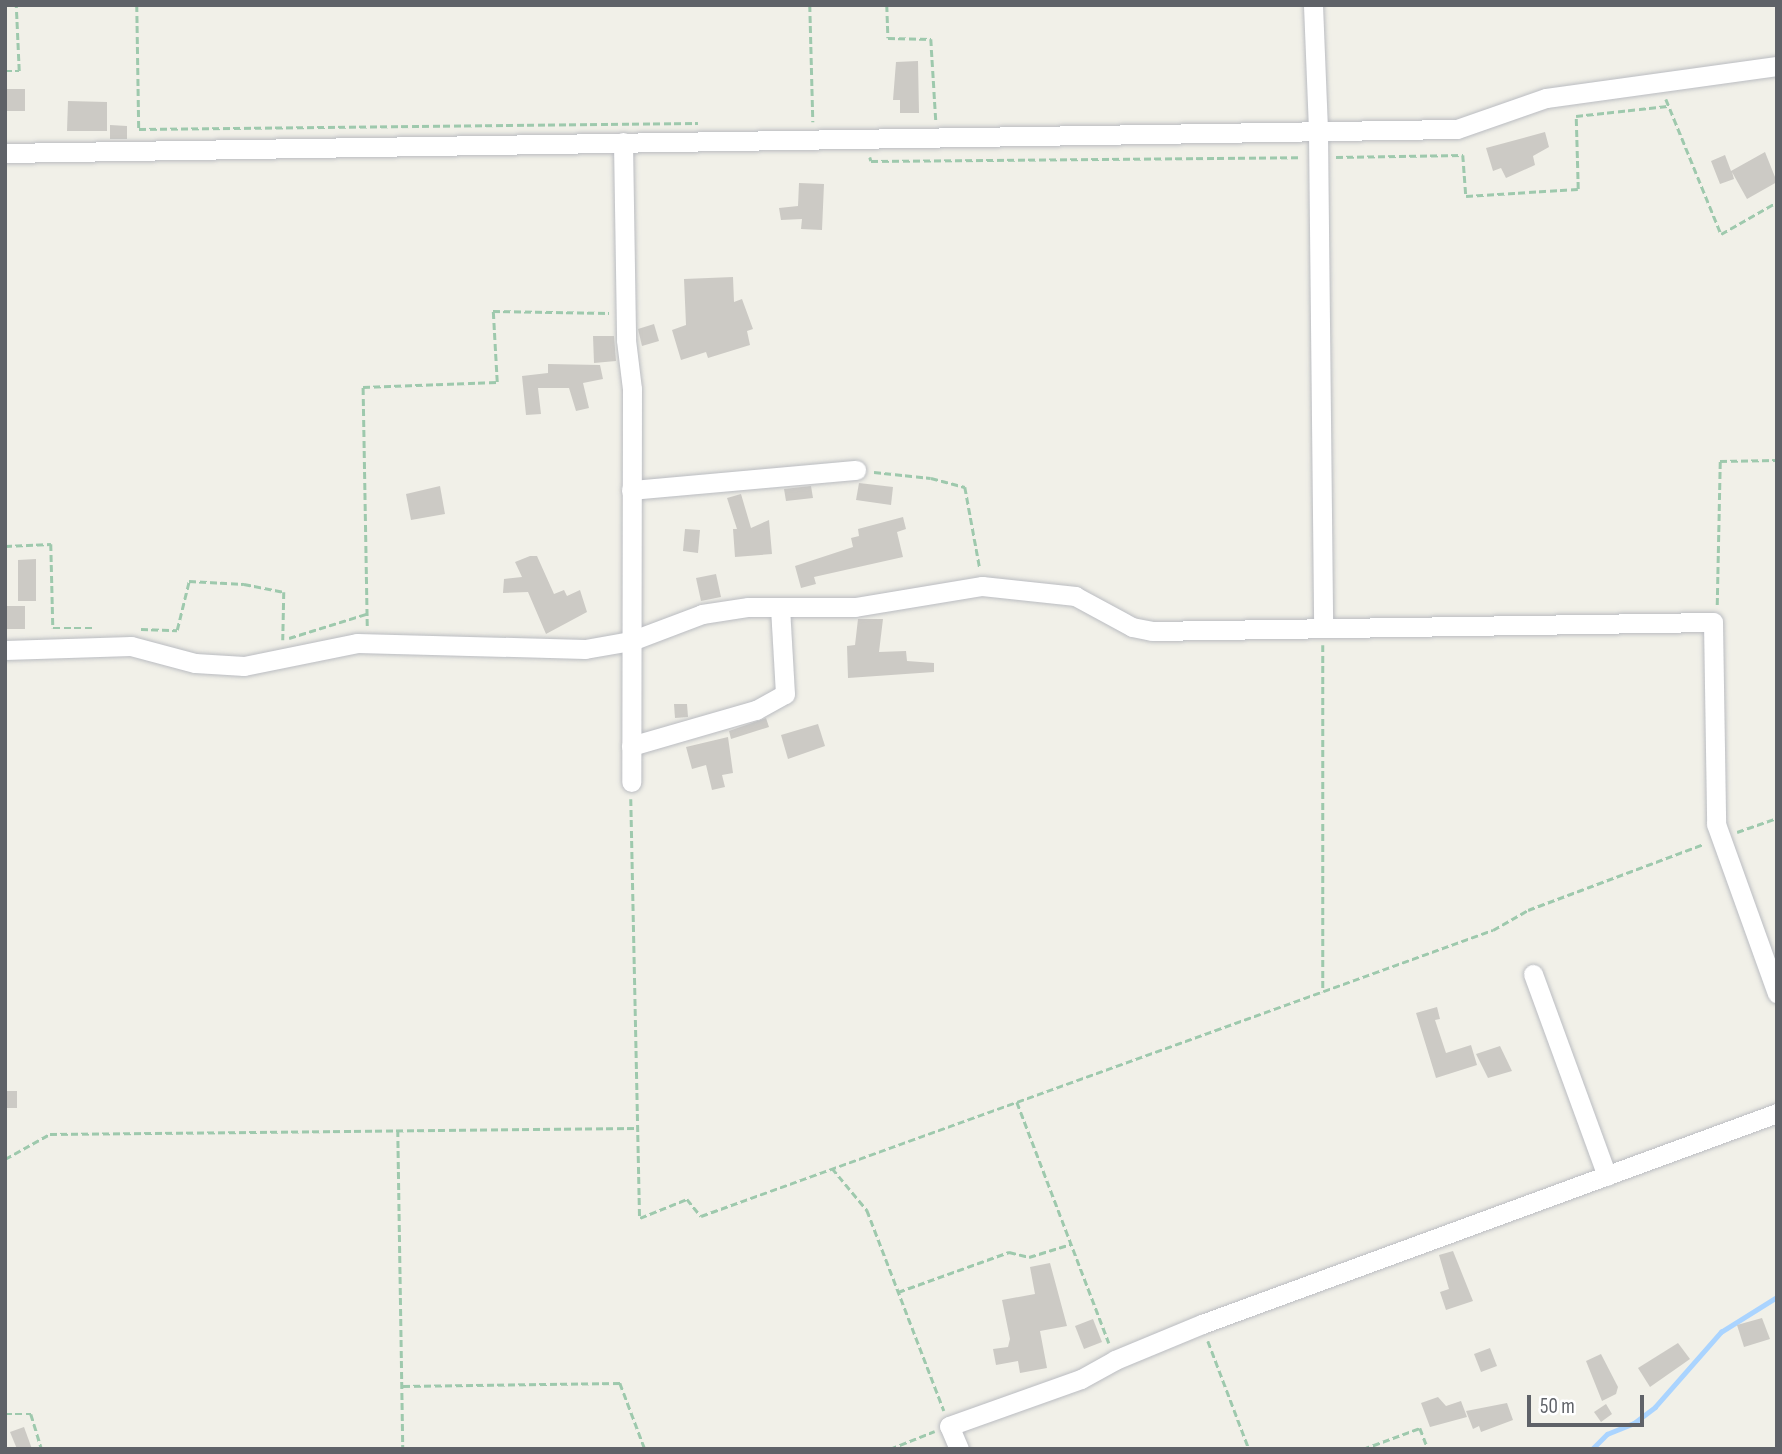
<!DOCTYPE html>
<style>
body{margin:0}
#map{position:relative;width:1782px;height:1454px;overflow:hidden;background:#f1f0e8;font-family:"Sofia Sans Condensed",sans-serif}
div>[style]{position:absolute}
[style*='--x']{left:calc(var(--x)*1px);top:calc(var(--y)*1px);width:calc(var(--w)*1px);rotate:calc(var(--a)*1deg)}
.stream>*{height:4.5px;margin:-2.25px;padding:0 2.25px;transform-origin:2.25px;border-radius:2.25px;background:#aad4ff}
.building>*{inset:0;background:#cccac5}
.path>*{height:2.5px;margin-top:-1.25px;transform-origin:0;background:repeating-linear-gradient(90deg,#9ec9ad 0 7px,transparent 0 10.5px)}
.roads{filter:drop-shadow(0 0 2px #babcc1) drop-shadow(0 0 2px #babcc1)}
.minor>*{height:19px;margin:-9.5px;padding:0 9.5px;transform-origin:9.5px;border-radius:9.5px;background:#fff}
span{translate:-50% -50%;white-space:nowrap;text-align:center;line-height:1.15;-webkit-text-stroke:5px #fff;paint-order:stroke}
.frame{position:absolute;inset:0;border:7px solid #5f6268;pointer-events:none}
.scale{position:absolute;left:1527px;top:1395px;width:117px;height:32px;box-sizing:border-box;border:4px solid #5f6268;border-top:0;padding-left:9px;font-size:21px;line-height:24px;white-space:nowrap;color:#5f6268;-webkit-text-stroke:5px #fff;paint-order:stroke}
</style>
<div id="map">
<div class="stream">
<i style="--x:1592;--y:1449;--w:21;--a:-45"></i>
<i style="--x:1607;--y:1434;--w:29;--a:-22"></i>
<i style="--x:1634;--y:1423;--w:26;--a:-37"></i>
<i style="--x:1655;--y:1407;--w:100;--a:-48.7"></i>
<i style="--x:1721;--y:1332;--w:66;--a:-32"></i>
</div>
<div class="building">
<i style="clip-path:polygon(918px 61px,919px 113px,900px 113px,900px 100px,893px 100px,896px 62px)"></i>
<i style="clip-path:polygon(5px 89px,25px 89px,25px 111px,5px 111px)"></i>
<i style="clip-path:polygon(68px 101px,107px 102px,107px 131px,67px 131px)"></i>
<i style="clip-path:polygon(110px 125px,127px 126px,127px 139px,110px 139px)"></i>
<i style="clip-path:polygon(1545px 132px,1549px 147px,1533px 156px,1535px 165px,1506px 178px,1501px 168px,1493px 171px,1486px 148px)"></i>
<i style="clip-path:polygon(1765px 152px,1777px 182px,1747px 199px,1732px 172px,1734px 179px,1720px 184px,1711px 161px,1725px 155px,1731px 171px)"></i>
<i style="clip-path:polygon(799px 183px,824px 184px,822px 230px,801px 229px,802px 219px,781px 220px,779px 208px,798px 206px)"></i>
<i style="clip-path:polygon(733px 277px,734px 302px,742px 299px,753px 329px,747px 331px,750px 345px,708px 358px,706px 352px,681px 360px,672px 330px,686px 325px,684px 279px)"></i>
<i style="clip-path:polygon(654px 324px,659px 341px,642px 346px,638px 329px)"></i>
<i style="clip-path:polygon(593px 336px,614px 336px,616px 361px,594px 363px)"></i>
<i style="clip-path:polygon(548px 364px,600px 365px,603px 379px,583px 383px,589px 408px,576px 411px,569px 388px,538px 388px,541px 414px,526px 415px,522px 376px,548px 373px)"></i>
<i style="clip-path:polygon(859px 483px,893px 487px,891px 505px,856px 500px)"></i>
<i style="clip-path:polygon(440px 486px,445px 514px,411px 520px,406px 494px)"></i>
<i style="clip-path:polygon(811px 486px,813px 498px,786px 501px,784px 489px)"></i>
<i style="clip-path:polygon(741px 494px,751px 528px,769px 520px,772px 554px,735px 557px,733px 529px,737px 529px,727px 498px)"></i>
<i style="clip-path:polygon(903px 517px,906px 529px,897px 532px,903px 557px,814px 577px,816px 584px,801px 588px,795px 566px,853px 547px,851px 538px,859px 536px,858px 529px)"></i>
<i style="clip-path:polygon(685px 529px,700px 530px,698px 553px,683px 551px)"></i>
<i style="clip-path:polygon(530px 556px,537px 556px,554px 594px,564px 590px,567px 596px,580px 590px,587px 612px,546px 634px,528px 592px,503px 593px,504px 579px,522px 577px,515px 562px)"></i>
<i style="clip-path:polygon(36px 559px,36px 601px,18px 601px,18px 560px)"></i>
<i style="clip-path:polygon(716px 574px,721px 597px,701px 601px,696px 578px)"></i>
<i style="clip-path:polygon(5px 606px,25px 606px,25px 629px,5px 629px)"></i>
<i style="clip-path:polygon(858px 619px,883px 619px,879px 652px,906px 651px,907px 661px,934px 663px,934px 672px,848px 678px,847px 646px,855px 645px)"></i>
<i style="clip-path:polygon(674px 704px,687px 704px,688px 717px,675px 718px)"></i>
<i style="clip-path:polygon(766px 718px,769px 727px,731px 739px,729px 731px)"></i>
<i style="clip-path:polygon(818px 724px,825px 746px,788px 759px,781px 735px)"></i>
<i style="clip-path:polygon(728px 737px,733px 773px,722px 775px,725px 787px,712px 790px,706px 765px,692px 769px,686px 747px)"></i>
<i style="clip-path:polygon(1437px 1007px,1440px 1019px,1435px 1020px,1446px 1053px,1471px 1045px,1477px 1065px,1436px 1078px,1416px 1013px)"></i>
<i style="clip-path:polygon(1500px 1046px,1512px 1071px,1488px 1078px,1476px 1054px)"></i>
<i style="clip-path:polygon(5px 1091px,17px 1091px,17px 1108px,5px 1108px)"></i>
<i style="clip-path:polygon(1453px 1251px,1473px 1301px,1446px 1310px,1440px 1292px,1449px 1289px,1439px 1255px)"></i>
<i style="clip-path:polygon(1050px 1263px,1067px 1326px,1040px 1331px,1047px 1368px,1020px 1373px,1018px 1361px,996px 1365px,993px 1349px,1008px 1347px,1010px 1339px,1002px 1300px,1035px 1294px,1030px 1267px)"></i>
<i style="clip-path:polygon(1762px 1318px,1770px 1339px,1744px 1347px,1737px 1325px)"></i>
<i style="clip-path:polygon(1093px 1319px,1102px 1342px,1084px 1349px,1075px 1326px)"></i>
<i style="clip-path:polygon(1678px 1343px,1690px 1359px,1650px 1387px,1638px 1368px)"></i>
<i style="clip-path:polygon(1490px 1348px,1497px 1366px,1481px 1372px,1474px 1354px)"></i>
<i style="clip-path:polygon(1601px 1354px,1618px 1387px,1616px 1394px,1602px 1401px,1586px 1361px)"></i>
<i style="clip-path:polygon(1438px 1397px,1446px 1406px,1461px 1401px,1467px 1417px,1430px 1427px,1421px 1403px)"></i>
<i style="clip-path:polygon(1507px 1403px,1513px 1420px,1481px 1432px,1479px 1426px,1473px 1429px,1466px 1411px)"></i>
<i style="clip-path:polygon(1606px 1404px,1612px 1414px,1601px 1422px,1594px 1412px)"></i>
<i style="clip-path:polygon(24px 1427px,32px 1449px,17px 1449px,10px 1432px)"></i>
</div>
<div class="path">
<i style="--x:137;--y:5;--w:124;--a:89.1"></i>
<i style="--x:139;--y:129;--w:559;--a:-0.61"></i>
<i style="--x:810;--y:5;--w:117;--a:88.5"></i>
<i style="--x:887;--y:5;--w:33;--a:88"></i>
<i style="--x:888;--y:38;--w:43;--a:1.3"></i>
<i style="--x:931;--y:39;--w:81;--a:86.5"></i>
<i style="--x:5;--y:71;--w:14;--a:0"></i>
<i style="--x:19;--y:71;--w:66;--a:-92.6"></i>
<i style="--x:1666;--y:99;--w:146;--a:67.8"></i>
<i style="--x:1721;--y:234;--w:64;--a:-29.7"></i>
<i style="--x:870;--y:157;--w:4;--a:76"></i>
<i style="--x:871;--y:161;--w:430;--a:-0.5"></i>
<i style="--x:1336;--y:157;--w:127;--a:-0.9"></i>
<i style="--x:1463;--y:155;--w:41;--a:85.8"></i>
<i style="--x:1466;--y:196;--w:112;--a:-3.6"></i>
<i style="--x:1578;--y:189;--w:73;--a:-91.6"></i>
<i style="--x:1576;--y:116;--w:92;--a:-6.3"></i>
<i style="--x:874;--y:472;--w:57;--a:6"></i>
<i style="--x:931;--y:478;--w:35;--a:15"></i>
<i style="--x:965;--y:487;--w:83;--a:79.6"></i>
<i style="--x:5;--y:546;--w:46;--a:-2.5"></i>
<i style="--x:51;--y:544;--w:84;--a:88.6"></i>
<i style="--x:53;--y:628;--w:39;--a:0"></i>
<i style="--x:1717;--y:605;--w:144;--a:-88.8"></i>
<i style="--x:1720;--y:461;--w:57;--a:-1"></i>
<i style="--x:367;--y:626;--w:239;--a:-91"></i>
<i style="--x:363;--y:387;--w:134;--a:-2.1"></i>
<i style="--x:497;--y:382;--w:71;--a:-93.2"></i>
<i style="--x:493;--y:311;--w:116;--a:1"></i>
<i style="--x:141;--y:629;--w:36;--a:2"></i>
<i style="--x:177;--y:630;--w:50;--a:-76.2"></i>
<i style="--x:189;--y:581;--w:55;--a:3.1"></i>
<i style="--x:244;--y:584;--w:41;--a:11.3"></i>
<i style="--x:284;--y:592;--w:48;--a:91.2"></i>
<i style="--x:289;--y:638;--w:81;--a:-17.3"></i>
<i style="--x:1323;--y:645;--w:347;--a:90"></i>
<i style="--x:631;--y:799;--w:419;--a:88.8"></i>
<i style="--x:640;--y:1218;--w:51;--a:-22"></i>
<i style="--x:687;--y:1199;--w:22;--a:51"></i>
<i style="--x:701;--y:1216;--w:842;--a:-19.86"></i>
<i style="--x:1493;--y:930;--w:40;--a:-29.7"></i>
<i style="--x:1528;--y:910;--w:188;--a:-20.6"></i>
<i style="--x:1737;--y:832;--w:42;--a:-19.3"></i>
<i style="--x:1017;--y:1102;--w:258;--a:69.1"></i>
<i style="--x:398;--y:1130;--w:319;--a:89.1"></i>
<i style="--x:5;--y:1159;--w:51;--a:-29.1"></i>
<i style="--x:50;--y:1134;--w:587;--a:-0.59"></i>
<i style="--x:832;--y:1168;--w:55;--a:50.2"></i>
<i style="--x:867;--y:1210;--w:215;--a:69"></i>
<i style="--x:898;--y:1292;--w:118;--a:-19.8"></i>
<i style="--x:1009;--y:1252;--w:21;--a:14"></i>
<i style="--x:1029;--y:1257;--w:44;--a:-17.2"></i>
<i style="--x:1208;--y:1341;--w:116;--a:69.2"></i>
<i style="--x:403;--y:1386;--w:217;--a:-0.8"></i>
<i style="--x:620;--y:1383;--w:71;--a:69.3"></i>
<i style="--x:5;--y:1414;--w:26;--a:0"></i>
<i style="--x:31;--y:1414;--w:37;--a:73"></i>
<i style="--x:890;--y:1449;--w:48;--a:-21.8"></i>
<i style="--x:1363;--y:1449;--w:61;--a:-20.2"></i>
<i style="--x:1420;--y:1428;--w:22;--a:69"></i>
</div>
<div class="roads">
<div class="minor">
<i style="--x:1313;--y:5;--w:127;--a:87.7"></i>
<i style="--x:1318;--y:132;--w:496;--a:89.4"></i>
<i style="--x:623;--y:142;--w:198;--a:89.1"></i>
<i style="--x:626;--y:340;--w:49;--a:83"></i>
<i style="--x:632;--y:389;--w:393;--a:90.1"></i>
<i style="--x:5;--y:153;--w:1452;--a:-0.95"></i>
<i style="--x:1457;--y:129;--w:94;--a:-19.2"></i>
<i style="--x:1546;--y:98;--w:233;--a:-7.9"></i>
<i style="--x:631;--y:490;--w:226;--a:-5.1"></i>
<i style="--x:5;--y:650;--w:126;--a:-1.8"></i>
<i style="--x:131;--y:646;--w:66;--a:14.9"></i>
<i style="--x:195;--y:663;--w:49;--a:3.5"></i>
<i style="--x:244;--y:666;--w:115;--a:-11.5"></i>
<i style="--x:357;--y:643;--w:228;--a:1.5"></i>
<i style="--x:585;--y:649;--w:47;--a:-9.9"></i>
<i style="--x:631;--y:641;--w:76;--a:-20.8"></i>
<i style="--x:702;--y:614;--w:47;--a:-8.7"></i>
<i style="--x:748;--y:607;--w:107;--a:0"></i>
<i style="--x:855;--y:607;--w:129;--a:-9.4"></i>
<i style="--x:982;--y:586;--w:94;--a:6.1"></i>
<i style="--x:1075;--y:596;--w:65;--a:28.5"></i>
<i style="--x:1132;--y:627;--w:20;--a:11"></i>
<i style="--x:1152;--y:631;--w:561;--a:-0.92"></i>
<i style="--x:1713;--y:622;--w:202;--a:89.1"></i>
<i style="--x:1716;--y:824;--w:180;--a:70.2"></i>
<i style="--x:631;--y:746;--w:130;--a:-16.1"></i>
<i style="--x:756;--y:710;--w:33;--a:-29"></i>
<i style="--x:785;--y:694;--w:86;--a:-93.3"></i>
<i style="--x:1533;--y:974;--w:215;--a:69.9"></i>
<i style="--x:959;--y:1449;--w:25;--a:-113"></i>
<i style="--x:949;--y:1426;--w:140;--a:-19.6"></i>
<i style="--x:1081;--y:1379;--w:39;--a:-29"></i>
<i style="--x:1115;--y:1360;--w:94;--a:-22.5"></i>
<i style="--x:1202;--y:1324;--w:612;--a:-20.15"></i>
</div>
</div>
<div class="frame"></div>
<div class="scale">50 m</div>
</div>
